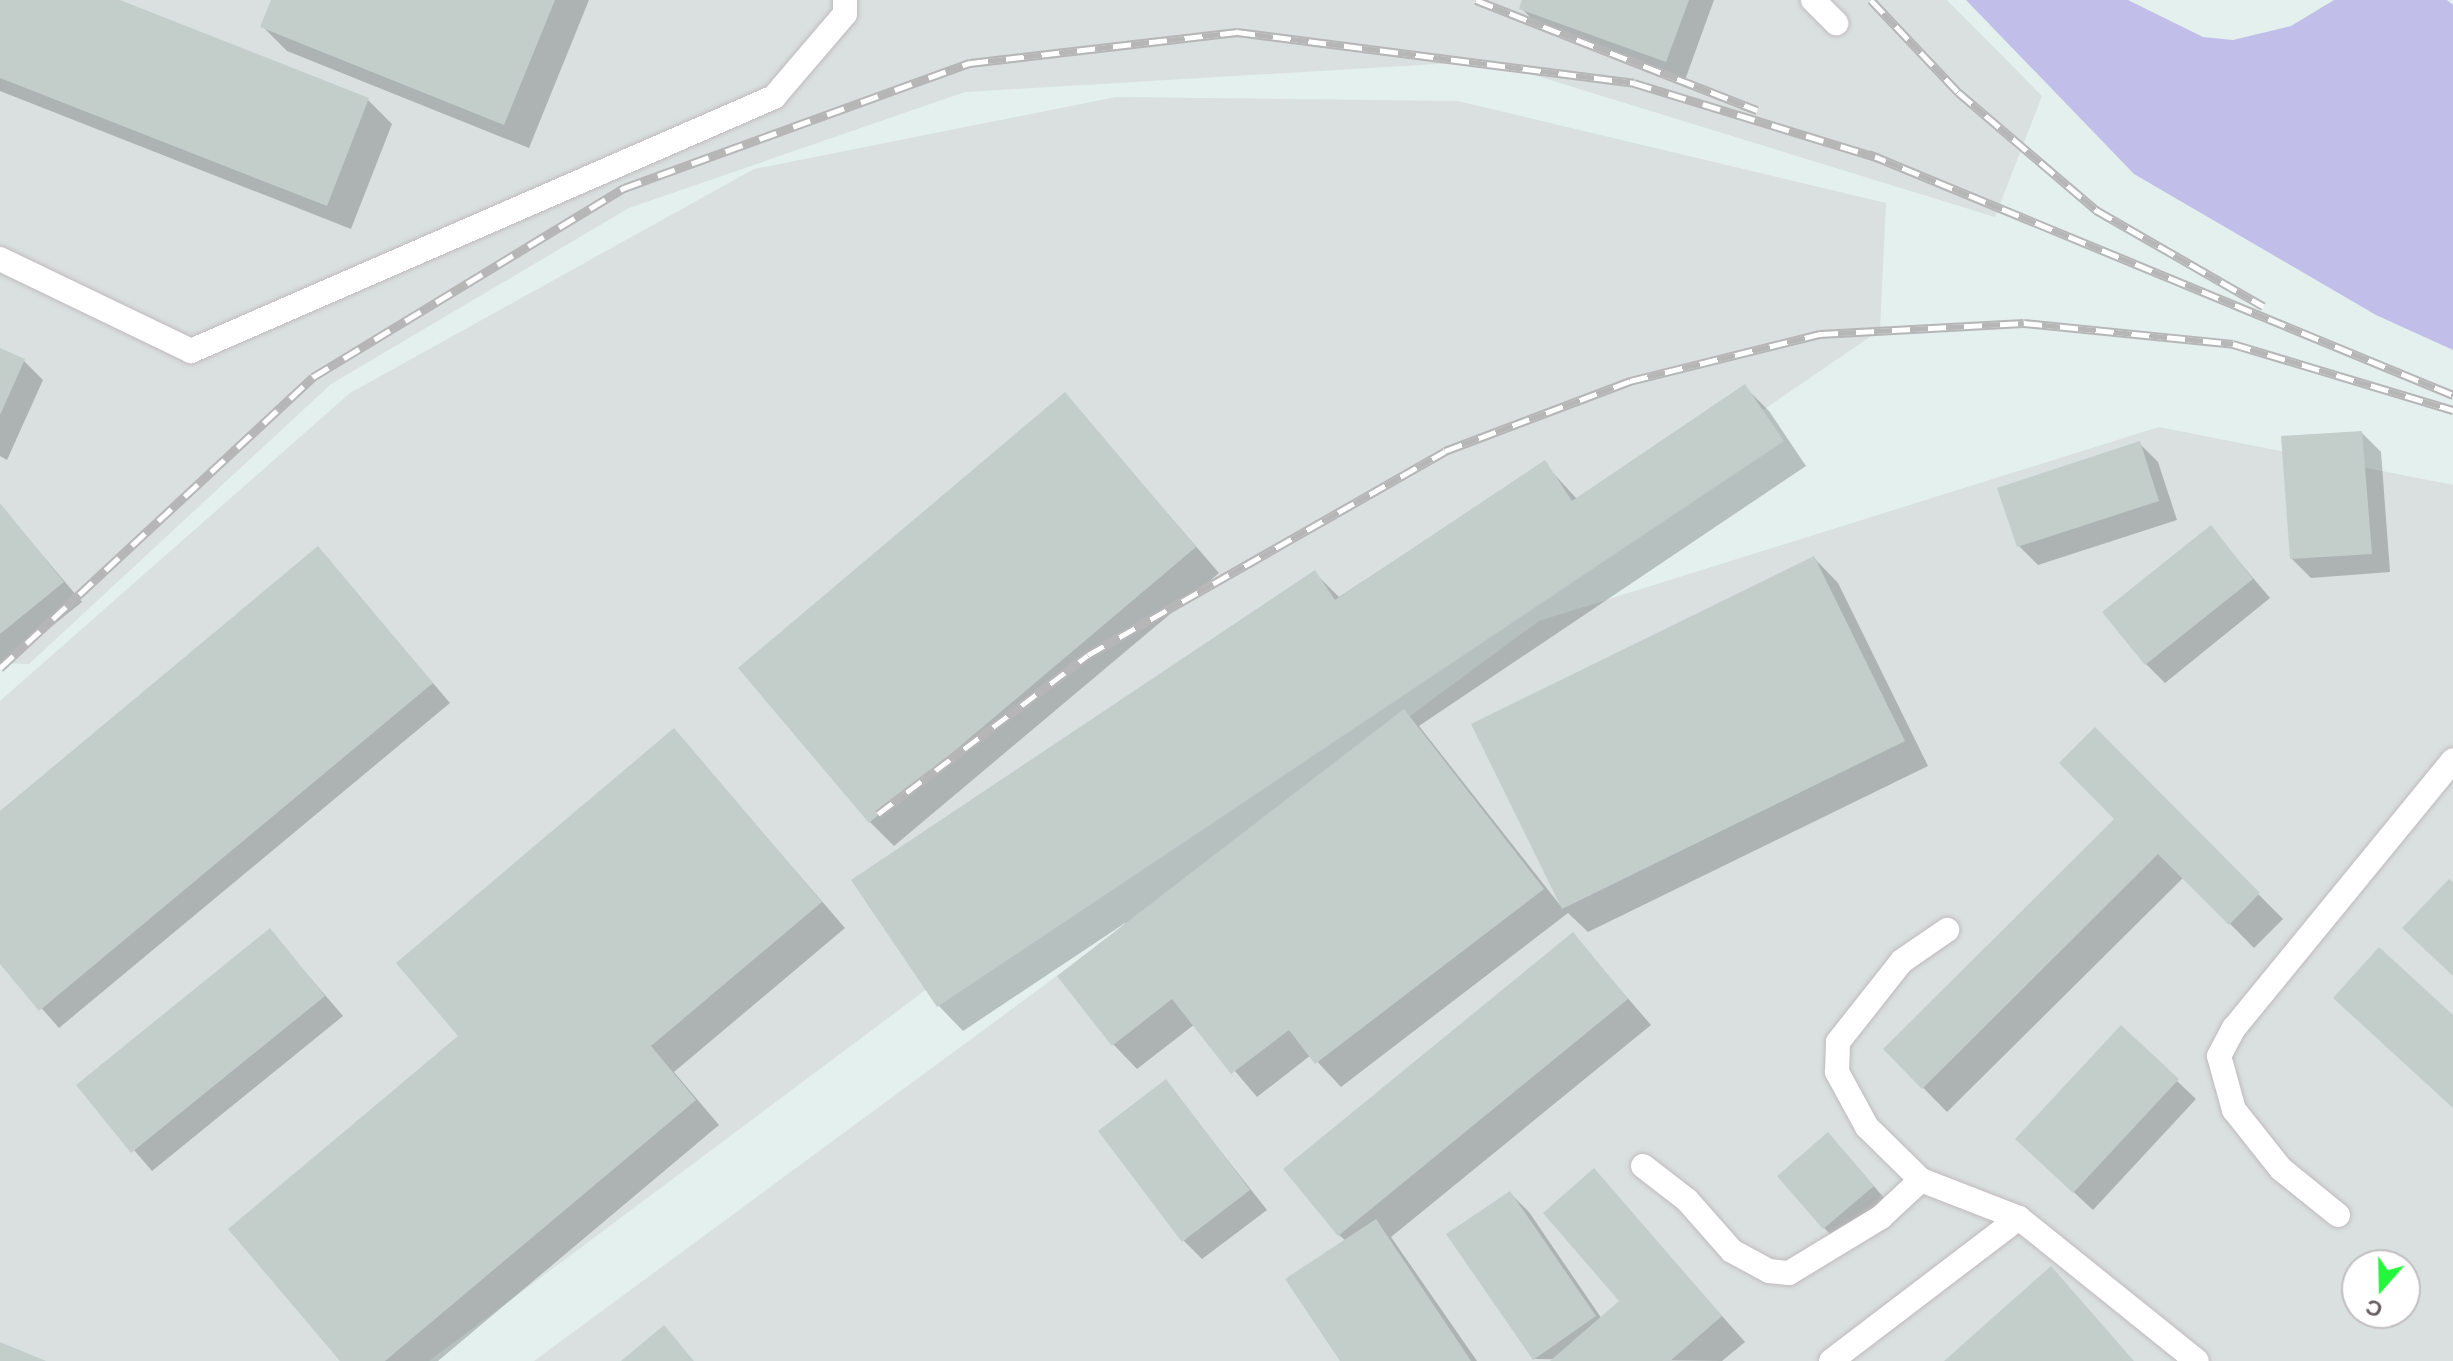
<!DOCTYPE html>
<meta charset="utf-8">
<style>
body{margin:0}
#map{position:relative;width:2453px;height:1361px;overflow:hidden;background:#e4f0ee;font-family:Barlow,sans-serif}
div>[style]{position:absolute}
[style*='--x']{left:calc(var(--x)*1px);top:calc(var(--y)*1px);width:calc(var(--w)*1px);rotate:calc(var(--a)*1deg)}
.industrial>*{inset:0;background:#d9e0df}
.green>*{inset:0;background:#c1bfe9}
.shadow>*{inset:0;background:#0003}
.building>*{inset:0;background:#c3cecb}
.roads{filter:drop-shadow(0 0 2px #c1b9bc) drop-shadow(0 0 2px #c1b9bc)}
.service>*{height:24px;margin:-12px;padding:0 12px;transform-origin:12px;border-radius:12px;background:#fff}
.rail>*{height:9px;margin-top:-4.5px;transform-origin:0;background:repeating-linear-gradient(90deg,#fff 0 18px,#b7b6b7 0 36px);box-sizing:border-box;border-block:2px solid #b7b6b7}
span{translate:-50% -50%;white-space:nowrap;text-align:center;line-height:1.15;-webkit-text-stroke:6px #fff;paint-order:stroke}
.north{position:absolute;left:2341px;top:1249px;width:80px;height:80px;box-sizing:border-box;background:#fff;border:2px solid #c2bebf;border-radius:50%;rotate:200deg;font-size:22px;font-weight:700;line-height:32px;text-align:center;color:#665c60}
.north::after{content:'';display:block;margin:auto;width:28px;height:36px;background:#24f63c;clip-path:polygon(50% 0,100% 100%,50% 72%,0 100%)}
</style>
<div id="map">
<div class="industrial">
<i style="clip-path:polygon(0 0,1947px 0,2042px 96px,1995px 217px,1488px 61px,965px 92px,629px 208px,331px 384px,29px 664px,0 663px)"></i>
<i style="clip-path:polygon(1116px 97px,1458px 101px,1886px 203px,1880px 330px,1034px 909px,429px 1361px,0 1361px,0 701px,350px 393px,754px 169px)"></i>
<i style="clip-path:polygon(evenodd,2159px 427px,2453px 485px,2453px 1361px,534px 1361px,1539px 621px,2159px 427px,2357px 1265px,2405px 1265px,2405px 1313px,2357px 1313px,2357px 1265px)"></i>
</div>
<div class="green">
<i style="clip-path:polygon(1966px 0,2128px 0,2203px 37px,2233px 40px,2291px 26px,2334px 0,2447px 0,2453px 5px,2453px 350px,2376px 315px,2134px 174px)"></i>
</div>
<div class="shadow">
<i style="clip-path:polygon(0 0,115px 0,368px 100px,392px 124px,351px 229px,0 91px)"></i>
<i style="clip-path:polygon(273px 0,589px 0,529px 148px,287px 51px,263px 27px)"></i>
<i style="clip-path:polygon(1524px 0,1714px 0,1685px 80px,1540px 27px,1521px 8px)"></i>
<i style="clip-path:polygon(0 350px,24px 361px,43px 380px,7px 460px,0 456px)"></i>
<i style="clip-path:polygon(1745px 387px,1769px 411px,1806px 466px,1419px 726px,1560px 905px,1814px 558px,1838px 583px,1928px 766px,1588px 932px,1568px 913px,1341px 1087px,1311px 1055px,1257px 1097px,1195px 1024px,1137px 1069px,1113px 1044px,1125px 923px,963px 1031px,939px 1006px,854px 881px,1315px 573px,1339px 597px,1544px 463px,1577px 499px)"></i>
<i style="clip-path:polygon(1065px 395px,1219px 573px,894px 846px,870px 822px)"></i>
<i style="clip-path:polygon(2362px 433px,2381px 452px,2390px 572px,2311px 578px,2292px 559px)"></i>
<i style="clip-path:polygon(2139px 443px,2158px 462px,2177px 520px,2038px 565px,2019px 546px)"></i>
<i style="clip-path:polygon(0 505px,82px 602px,2px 666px,0 664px)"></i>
<i style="clip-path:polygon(2211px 528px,2270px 598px,2165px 683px,2146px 664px)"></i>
<i style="clip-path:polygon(318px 549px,450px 703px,59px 1028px,0 961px,0 813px)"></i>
<i style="clip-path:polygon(674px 730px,845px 928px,674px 1072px,719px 1125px,438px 1361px,342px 1361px,461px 1036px)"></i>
<i style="clip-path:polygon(2095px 730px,2283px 919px,2254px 948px,2184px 877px,1947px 1112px,1885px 1049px,2117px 819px)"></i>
<i style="clip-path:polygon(270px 931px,343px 1016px,152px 1171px,79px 1086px)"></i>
<i style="clip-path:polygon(1573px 935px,1651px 1025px,1391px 1237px,1477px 1361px,1342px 1361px,1346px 1241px,1339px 1235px)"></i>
<i style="clip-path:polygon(2177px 1081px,2196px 1099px,2093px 1210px,2037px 1158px)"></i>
<i style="clip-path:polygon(1166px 1082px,1267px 1210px,1202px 1259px,1183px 1240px)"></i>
<i style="clip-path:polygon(1841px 1148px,1885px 1199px,1837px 1240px,1824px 1228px)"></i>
<i style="clip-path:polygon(1594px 1171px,1745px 1342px,1722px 1361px,1534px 1359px,1510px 1193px,1529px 1212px,1602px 1319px,1622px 1302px)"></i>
</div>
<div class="building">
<i style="clip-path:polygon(0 0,120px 0,369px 98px,327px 206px,0 78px)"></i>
<i style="clip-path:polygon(271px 0,555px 0,504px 125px,260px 27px)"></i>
<i style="clip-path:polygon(1522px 0,1689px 0,1666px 62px,1519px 9px)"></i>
<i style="clip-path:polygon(0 348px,25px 359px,0 415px)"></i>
<i style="clip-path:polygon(1745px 384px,1784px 441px,937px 1007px,851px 880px,1315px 570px,1335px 600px,1545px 460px,1572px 501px)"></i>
<i style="clip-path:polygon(1065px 392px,1196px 547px,869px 823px,738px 668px)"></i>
<i style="clip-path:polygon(2362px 431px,2372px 554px,2290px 559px,2281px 436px)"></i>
<i style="clip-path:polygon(2140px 441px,2159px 501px,2017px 547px,1997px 488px)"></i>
<i style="clip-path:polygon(0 503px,64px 582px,0 634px)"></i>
<i style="clip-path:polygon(2211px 525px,2253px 579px,2145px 665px,2102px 612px)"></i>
<i style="clip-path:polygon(318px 546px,433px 683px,39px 1011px,0 964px,0 811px)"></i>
<i style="clip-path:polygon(1814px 556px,1905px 741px,1562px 909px,1471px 724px)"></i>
<i style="clip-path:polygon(1404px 709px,1544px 889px,1315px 1064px,1289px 1030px,1231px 1074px,1172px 999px,1112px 1046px,1057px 976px)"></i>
<i style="clip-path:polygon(2095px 727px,2260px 893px,2229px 925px,2158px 854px,1922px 1089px,1883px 1049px,2114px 819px,2059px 763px)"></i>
<i style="clip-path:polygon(674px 728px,822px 902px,651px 1046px,696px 1100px,385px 1361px,340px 1361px,228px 1229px,458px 1036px,396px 963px)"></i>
<i style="clip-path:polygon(2449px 879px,2453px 882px,2453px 976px,2402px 928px)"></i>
<i style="clip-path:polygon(270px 928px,325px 996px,131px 1153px,76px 1085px)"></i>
<i style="clip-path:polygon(1573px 932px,1628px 999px,1338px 1236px,1283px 1169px)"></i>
<i style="clip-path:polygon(2379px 947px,2453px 1015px,2453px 1108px,2333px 998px)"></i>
<i style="clip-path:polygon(2121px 1025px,2179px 1079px,2073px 1193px,2015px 1139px)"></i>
<i style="clip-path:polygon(1166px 1079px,1250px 1190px,1182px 1242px,1098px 1131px)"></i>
<i style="clip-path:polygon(1828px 1132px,1874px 1186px,1823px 1229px,1777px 1176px)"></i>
<i style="clip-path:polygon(1594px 1168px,1722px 1316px,1670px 1361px,1550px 1361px,1619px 1301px,1543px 1213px)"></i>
<i style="clip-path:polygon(1510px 1191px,1596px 1316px,1533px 1360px,1446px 1234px)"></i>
<i style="clip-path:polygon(1376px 1219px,1471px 1361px,1340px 1361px,1285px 1279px)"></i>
<i style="clip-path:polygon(2051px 1266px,2134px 1361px,1944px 1361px)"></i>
<i style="clip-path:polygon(664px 1325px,694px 1361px,621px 1361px)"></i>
<i style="clip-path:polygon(0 1342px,46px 1361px,0 1361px)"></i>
</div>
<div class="roads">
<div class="service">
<i style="--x:1813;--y:0;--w:33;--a:45"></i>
<i style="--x:0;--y:259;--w:212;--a:25.7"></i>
<i style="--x:191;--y:351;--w:636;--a:-23.54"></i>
<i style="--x:774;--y:97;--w:109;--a:-49.5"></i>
<i style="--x:845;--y:14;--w:14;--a:-90"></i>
<i style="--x:1643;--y:1166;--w:56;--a:37.7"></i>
<i style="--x:1687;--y:1200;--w:68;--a:48.6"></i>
<i style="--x:1732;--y:1251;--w:42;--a:28.4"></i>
<i style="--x:1769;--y:1271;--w:20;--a:6"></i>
<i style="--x:1789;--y:1273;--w:108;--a:-31.3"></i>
<i style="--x:1881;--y:1217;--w:54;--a:-42.8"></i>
<i style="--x:1921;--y:1180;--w:105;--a:21.2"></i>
<i style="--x:1921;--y:1180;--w:76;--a:-135.5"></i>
<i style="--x:1867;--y:1127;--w:63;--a:-118.6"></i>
<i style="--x:1837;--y:1072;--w:30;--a:-88"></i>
<i style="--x:1838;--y:1042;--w:103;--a:-51.7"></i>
<i style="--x:1902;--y:961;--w:55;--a:-34.6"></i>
<i style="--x:2338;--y:1215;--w:73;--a:-141.1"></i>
<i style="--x:2281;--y:1169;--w:75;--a:-128.5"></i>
<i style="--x:2234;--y:1110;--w:56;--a:-105.5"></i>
<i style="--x:2219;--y:1056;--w:32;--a:-62"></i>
<i style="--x:2234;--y:1028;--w:346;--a:-50.7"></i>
<i style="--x:1831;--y:1361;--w:236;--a:-37.3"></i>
<i style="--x:2019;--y:1218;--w:228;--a:38.8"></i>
</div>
</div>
<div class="rail">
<i style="--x:1476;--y:0;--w:302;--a:21.4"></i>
<i style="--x:1871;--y:0;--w:127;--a:46.6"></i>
<i style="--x:1958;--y:92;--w:182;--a:40.5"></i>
<i style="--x:2096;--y:210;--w:193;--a:29.9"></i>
<i style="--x:1869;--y:154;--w:632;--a:22.42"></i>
<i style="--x:0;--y:668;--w:427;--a:-42.9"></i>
<i style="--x:313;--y:377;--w:364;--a:-31.3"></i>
<i style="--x:624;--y:188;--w:368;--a:-19.9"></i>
<i style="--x:970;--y:63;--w:269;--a:-6.6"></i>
<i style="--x:1237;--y:32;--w:400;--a:7.3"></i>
<i style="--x:1634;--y:83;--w:256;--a:17"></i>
<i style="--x:878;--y:814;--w:263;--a:-37.1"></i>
<i style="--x:1088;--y:655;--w:411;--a:-29.7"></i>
<i style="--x:1445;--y:451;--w:198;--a:-20.7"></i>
<i style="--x:1630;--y:381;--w:196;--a:-13.9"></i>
<i style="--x:1820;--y:334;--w:204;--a:-3.1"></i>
<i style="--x:2024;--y:323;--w:210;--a:5.7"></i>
<i style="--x:2233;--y:344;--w:230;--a:16.7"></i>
</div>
<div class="north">С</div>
</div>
